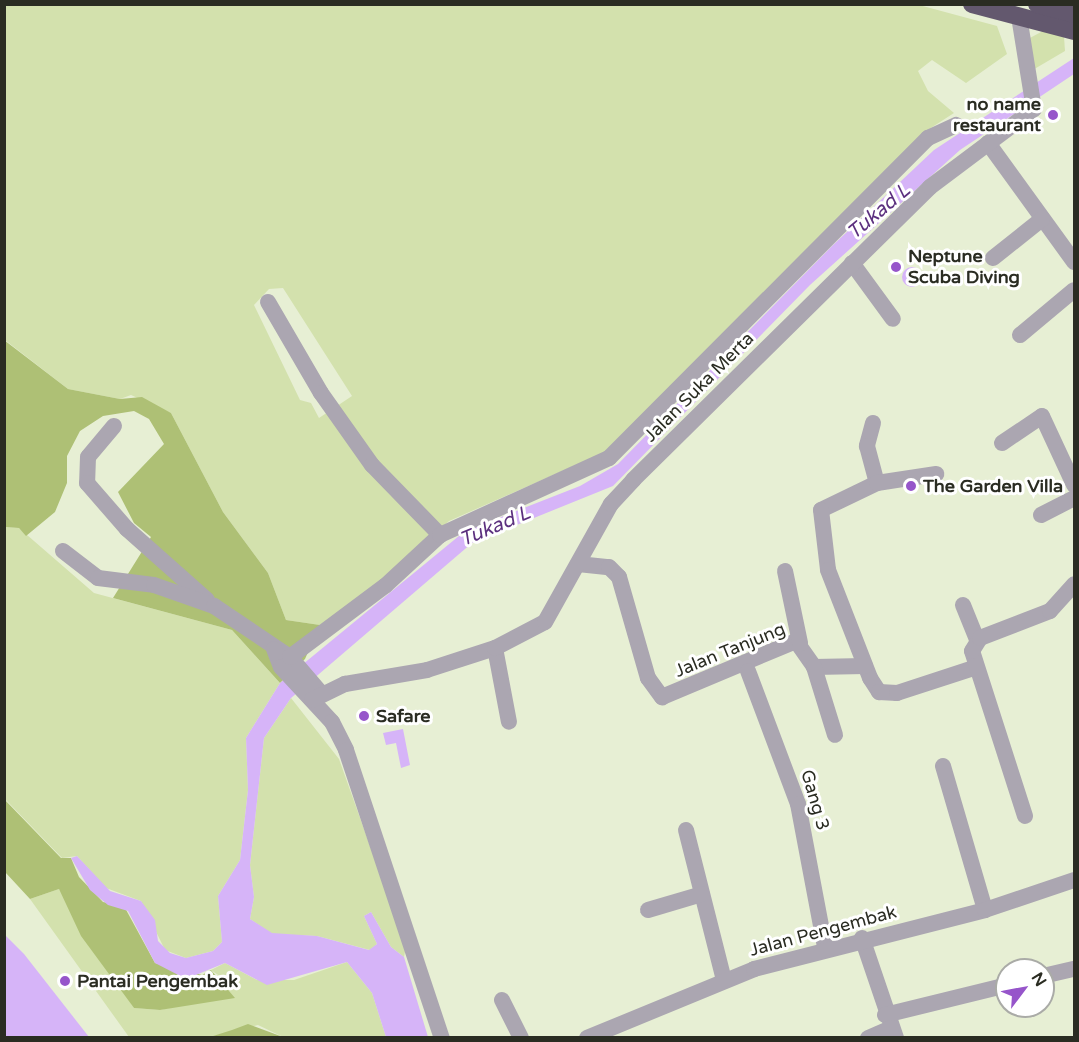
<!DOCTYPE html>
<style>
body{margin:0}
#map{position:relative;width:1079px;height:1042px;overflow:hidden;background:#e7efd4;font-family:"Varela Round",sans-serif}
div>[style]{position:absolute}
[style*='--x']{left:calc(var(--x)*1px);top:calc(var(--y)*1px);width:calc(var(--w)*1px);rotate:calc(var(--a)*1deg)}
.green>*{inset:0;background:#d3e1ad}
.forest>*{inset:0;background:#aec075}
.water>*{inset:0;background:#d6b4f8}
.round{border-radius:50%}
.minor>*{height:16px;margin:-8px;padding:0 8px;transform-origin:8px;border-radius:8px;background:#aba6b1}
.highway>*{height:18px;margin:-9px;padding:0 9px;transform-origin:9px;border-radius:9px;background:#63586e}
.dots>*{width:16px;height:16px;translate:-50% -50%;box-sizing:border-box;border:3px solid #fff;border-radius:50%}
span{translate:-50% -50%;white-space:nowrap;text-align:center;line-height:1.15;-webkit-text-stroke:6px #fff;paint-order:stroke}
.poi-label{font-size:18px;color:#2a2c22;font-weight:700}
.right{translate:-100% -50%;text-align:right}
.left{translate:0 -50%;text-align:left}
.street-label{font-size:18px;color:#2a2c22}
.water-label{font-size:20px;color:#5c307f;font-style:italic}
.frame{position:absolute;inset:0;border:6px solid #2a2c22;pointer-events:none}
.north{position:absolute;left:995px;top:958px;width:60px;height:60px;box-sizing:border-box;background:#fff;border:2px solid #aaaba7;border-radius:50%;rotate:58deg;font-size:16px;font-weight:700;line-height:24px;text-align:center;color:#2a2c22}
.north::after{content:'';display:block;margin:auto;width:21px;height:27px;background:#9655ca;clip-path:polygon(50% 0,100% 100%,50% 72%,0 100%)}
</style>
<div id="map">
<div class="green">
<i style="clip-path:polygon(evenodd,4px 5px,919px 5px,997px 26px,1007px 54px,966px 83px,932px 60px,918px 71px,928px 91px,954px 113px,923px 133px,605px 452px,449px 521px,380px 584px,320px 625px,286px 620px,268px 573px,223px 512px,171px 413px,131px 395px,120px 399px,68px 389px,5px 340px,4px 5px,283px 288px,352px 396px,319px 418px,311px 403px,300px 400px,254px 305px,269px 289px,283px 288px)"></i>
<i style="clip-path:polygon(1043px 31px,1064px 37px,1065px 51px,1031px 71px,1028px 39px)"></i>
<i style="clip-path:polygon(4px 527px,19px 528px,94px 593px,232px 630px,280px 683px,246px 738px,248px 790px,240px 860px,218px 896px,222px 942px,213px 951px,186px 958px,165px 950px,141px 901px,106px 888px,77px 856px,62px 858px,5px 799px)"></i>
<i style="clip-path:polygon(291px 698px,339px 759px,406px 947px,404px 957px,391px 947px,371px 912px,364px 916px,377px 944px,370px 950px,317px 936px,272px 934px,250px 919px,254px 897px,250px 865px,264px 738px)"></i>
<i style="clip-path:polygon(59px 889px,134px 1008px,160px 1010px,204px 1000px,221px 977px,211px 970px,225px 963px,257px 980px,294px 980px,347px 962px,372px 993px,386px 1037px,283px 1037px,258px 1025px,210px 1037px,129px 1037px,30px 899px)"></i>
</div>
<div class="forest">
<i style="clip-path:polygon(4px 340px,68px 389px,120px 399px,142px 397px,171px 413px,223px 512px,268px 573px,286px 620px,320px 625px,305px 659px,280px 683px,232px 630px,113px 598px,151px 537px,134px 523px,118px 492px,164px 444px,149px 419px,134px 411px,103px 416px,80px 431px,67px 456px,67px 483px,55px 512px,26px 536px,19px 528px,5px 527px)"></i>
<i style="clip-path:polygon(4px 799px,61px 858px,71px 858px,79px 877px,103px 902px,124px 906px,155px 963px,202px 975px,211px 970px,235px 998px,160px 1010px,134px 1008px,81px 936px,59px 889px,30px 899px,5px 872px)"></i>
<i style="clip-path:polygon(248px 1024px,283px 1037px,210px 1037px,232px 1030px)"></i>
</div>
<div class="water">
<i style="clip-path:polygon(1074px 58px,1074px 74px,960px 150px,810px 285px,613px 486px,472px 543px,291px 698px,264px 738px,250px 865px,254px 897px,250px 919px,272px 933px,317px 936px,369px 950px,377px 944px,364px 916px,371px 912px,391px 947px,404px 957px,428px 1037px,386px 1037px,372px 993px,347px 962px,267px 985px,225px 963px,186px 979px,155px 963px,128px 911px,108px 905px,90px 890px,71px 858px,77px 856px,110px 891px,141px 901px,155px 920px,158px 941px,170px 953px,186px 958px,213px 951px,222px 942px,218px 896px,240px 860px,248px 790px,246px 738px,280px 683px,465px 531px,580px 486px,618px 464px,832px 246px,934px 150px)"></i>
<i class="round" style="left:902px;top:267px;width:20px;height:20px"></i>
<i style="clip-path:polygon(403px 729px,410px 765px,401px 768px,396px 743px,386px 745px,383px 733px)"></i>
<i style="clip-path:polygon(4px 934px,24px 954px,89px 1037px,5px 1037px)"></i>
</div>
<div class="minor">
<i style="--x:988;--y:143;--w:147;--a:54.1"></i>
<i style="--x:993;--y:258;--w:63;--a:-38.5"></i>
<i style="--x:852;--y:263;--w:69;--a:53.8"></i>
<i style="--x:268;--y:302;--w:105;--a:59.8"></i>
<i style="--x:321;--y:393;--w:88;--a:54.7"></i>
<i style="--x:372;--y:465;--w:98;--a:45.8"></i>
<i style="--x:1020;--y:335;--w:70;--a:-39.8"></i>
<i style="--x:873;--y:423;--w:24;--a:105"></i>
<i style="--x:867;--y:446;--w:38;--a:75"></i>
<i style="--x:877;--y:483;--w:62;--a:154.3"></i>
<i style="--x:821;--y:510;--w:60;--a:83.3"></i>
<i style="--x:828;--y:570;--w:116;--a:68.7"></i>
<i style="--x:870;--y:678;--w:17;--a:57"></i>
<i style="--x:879;--y:692;--w:18;--a:3"></i>
<i style="--x:897;--y:693;--w:81;--a:-18"></i>
<i style="--x:114;--y:426;--w:40;--a:130"></i>
<i style="--x:88;--y:457;--w:26;--a:92"></i>
<i style="--x:87;--y:483;--w:61;--a:49"></i>
<i style="--x:127;--y:529;--w:107;--a:41.6"></i>
<i style="--x:1002;--y:443;--w:48;--a:-34"></i>
<i style="--x:1042;--y:416;--w:76;--a:65.1"></i>
<i style="--x:877;--y:483;--w:60;--a:-8.7"></i>
<i style="--x:1041;--y:515;--w:37;--a:-27"></i>
<i style="--x:63;--y:551;--w:44;--a:37.6"></i>
<i style="--x:98;--y:578;--w:56;--a:7.1"></i>
<i style="--x:154;--y:585;--w:64;--a:19.3"></i>
<i style="--x:214;--y:606;--w:92;--a:33.9"></i>
<i style="--x:290;--y:657;--w:48;--a:49.3"></i>
<i style="--x:578;--y:564;--w:31;--a:6"></i>
<i style="--x:609;--y:567;--w:14;--a:45"></i>
<i style="--x:619;--y:577;--w:105;--a:74"></i>
<i style="--x:648;--y:678;--w:24;--a:54"></i>
<i style="--x:662;--y:697;--w:145;--a:-22.7"></i>
<i style="--x:796;--y:641;--w:32;--a:55"></i>
<i style="--x:814;--y:667;--w:51;--a:-1.1"></i>
<i style="--x:785;--y:571;--w:74;--a:78.2"></i>
<i style="--x:963;--y:605;--w:37;--a:68"></i>
<i style="--x:495;--y:648;--w:75;--a:79.3"></i>
<i style="--x:274;--y:649;--w:19;--a:69"></i>
<i style="--x:281;--y:667;--w:75;--a:47.2"></i>
<i style="--x:332;--y:722;--w:31;--a:63"></i>
<i style="--x:346;--y:750;--w:304;--a:71.6"></i>
<i style="--x:290;--y:657;--w:119;--a:-36.8"></i>
<i style="--x:385;--y:586;--w:75;--a:-42.8"></i>
<i style="--x:440;--y:535;--w:186;--a:-24.5"></i>
<i style="--x:609;--y:458;--w:452;--a:-45.1"></i>
<i style="--x:928;--y:138;--w:31;--a:-25"></i>
<i style="--x:814;--y:667;--w:71;--a:72.8"></i>
<i style="--x:748;--y:671;--w:142;--a:69.4"></i>
<i style="--x:798;--y:804;--w:146;--a:79.3"></i>
<i style="--x:312;--y:700;--w:37;--a:-26"></i>
<i style="--x:345;--y:684;--w:83;--a:-9.7"></i>
<i style="--x:427;--y:670;--w:71;--a:-17.9"></i>
<i style="--x:495;--y:648;--w:56;--a:-27.5"></i>
<i style="--x:545;--y:622;--w:135;--a:-60.8"></i>
<i style="--x:611;--y:504;--w:33;--a:-47"></i>
<i style="--x:633;--y:480;--w:417;--a:-44.6"></i>
<i style="--x:930;--y:187;--w:130;--a:-36.9"></i>
<i style="--x:1034;--y:109;--w:94;--a:-99.2"></i>
<i style="--x:943;--y:766;--w:150;--a:73.7"></i>
<i style="--x:1025;--y:816;--w:173;--a:-107.8"></i>
<i style="--x:972;--y:651;--w:15;--a:-58"></i>
<i style="--x:980;--y:638;--w:75;--a:-21.1"></i>
<i style="--x:1050;--y:611;--w:36;--a:-48"></i>
<i style="--x:686;--y:830;--w:155;--a:75.8"></i>
<i style="--x:648;--y:910;--w:56;--a:-16.5"></i>
<i style="--x:862;--y:938;--w:106;--a:71.2"></i>
<i style="--x:1043;--y:976;--w:32;--a:-13"></i>
<i style="--x:502;--y:1000;--w:42;--a:63.4"></i>
<i style="--x:885;--y:1015;--w:126;--a:-13.8"></i>
<i style="--x:587;--y:1038;--w:181;--a:-22.4"></i>
<i style="--x:754;--y:969;--w:238;--a:-14.3"></i>
<i style="--x:985;--y:910;--w:94;--a:-18.6"></i>
<i style="--x:868;--y:1038;--w:25;--a:-23"></i>
</div>
<div class="highway">
<i style="--x:972;--y:4;--w:106;--a:14.8"></i>
<i style="--x:1037;--y:4;--w:38;--a:15"></i>
</div>
<div class="dots">
<i style="left:1053px;top:115px;background:#9655ca"></i>
<i style="left:896px;top:267px;background:#9655ca"></i>
<i style="left:911px;top:486px;background:#9655ca"></i>
<i style="left:364px;top:716px;background:#9655ca"></i>
<i style="left:65px;top:981px;background:#9655ca"></i>
</div>
<div class="poi-label">
<span class="right" style="left:1041px;top:115px">no name<br>restaurant</span>
<span class="left" style="left:908px;top:267px">Neptune<br>Scuba Diving</span>
<span class="left" style="left:923px;top:486px">The Garden Villa</span>
<span class="left" style="left:376px;top:716px">Safare</span>
<span class="left" style="left:77px;top:981px">Pantai Pengembak</span>
</div>
<div class="street-label">
<span style="left:699px;top:387px;rotate:-45deg">Jalan Suka Merta</span>
<span style="left:730px;top:650px;rotate:-22deg">Jalan Tanjung</span>
<span style="left:815px;top:800px;rotate:74deg">Gang 3</span>
<span style="left:823px;top:931px;rotate:-15deg">Jalan Pengembak</span>
</div>
<div class="water-label">
<span style="left:879px;top:212px;rotate:-40deg">Tukad L</span>
<span style="left:495px;top:527px;rotate:-23deg">Tukad L</span>
</div>
<div class="frame"></div>
<div class="north">N</div>
</div>
